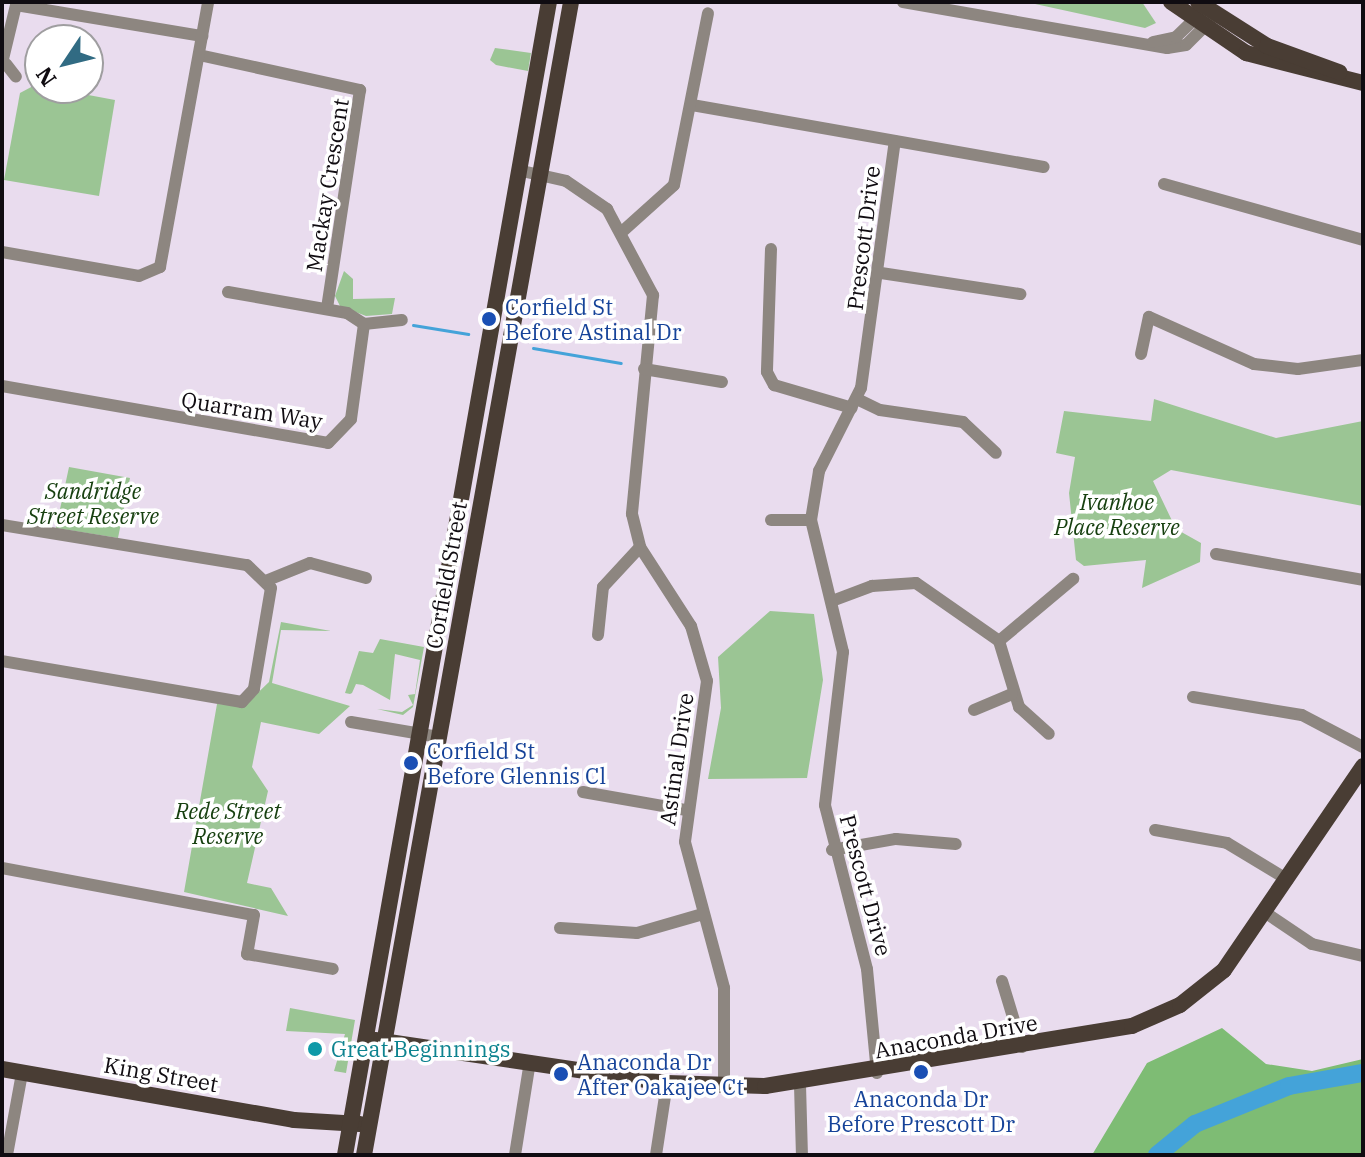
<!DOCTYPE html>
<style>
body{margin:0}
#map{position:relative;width:1365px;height:1157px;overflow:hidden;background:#e9dcee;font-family:"IBM Plex Serif",serif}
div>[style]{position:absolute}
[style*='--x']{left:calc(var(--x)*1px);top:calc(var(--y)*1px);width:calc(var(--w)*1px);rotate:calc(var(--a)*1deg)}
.green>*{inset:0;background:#9bc594}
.forest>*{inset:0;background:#7ebc74}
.stream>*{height:3px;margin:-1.5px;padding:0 1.5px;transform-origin:1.5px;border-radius:1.5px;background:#44a3d9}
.river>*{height:18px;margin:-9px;padding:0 9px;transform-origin:9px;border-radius:9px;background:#44a3d9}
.minor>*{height:12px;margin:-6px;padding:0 6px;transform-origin:6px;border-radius:6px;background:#8d8680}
.major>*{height:16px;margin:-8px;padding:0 8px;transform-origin:8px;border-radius:8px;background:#493d34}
.dots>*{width:22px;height:22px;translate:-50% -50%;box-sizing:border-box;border:4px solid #fff;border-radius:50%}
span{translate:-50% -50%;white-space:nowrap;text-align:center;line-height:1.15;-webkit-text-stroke:7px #fff;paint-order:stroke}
.street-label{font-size:22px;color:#100c11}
.transit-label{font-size:22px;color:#164399}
.left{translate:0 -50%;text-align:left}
.park-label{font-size:22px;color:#174010;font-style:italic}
.culture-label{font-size:22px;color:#0d838f}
.frame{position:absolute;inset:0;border:4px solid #100c11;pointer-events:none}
.north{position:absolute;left:24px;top:24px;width:80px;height:80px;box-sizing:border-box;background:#fff;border:2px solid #9f9ea0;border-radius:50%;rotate:235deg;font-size:22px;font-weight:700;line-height:32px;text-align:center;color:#100c11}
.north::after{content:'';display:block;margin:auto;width:28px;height:36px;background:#316b83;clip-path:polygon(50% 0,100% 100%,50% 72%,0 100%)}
</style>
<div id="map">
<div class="green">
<i style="clip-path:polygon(1026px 2px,1142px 2px,1156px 23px,1145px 28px)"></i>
<i style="clip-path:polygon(495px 48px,531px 53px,528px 71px,496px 65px,490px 60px)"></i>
<i style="clip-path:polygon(35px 85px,115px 100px,99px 196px,4px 180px,20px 93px)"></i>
<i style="clip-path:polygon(344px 271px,353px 279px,353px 299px,395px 298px,392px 314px,366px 316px,340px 306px,335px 296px)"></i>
<i style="clip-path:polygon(1154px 399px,1276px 438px,1363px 421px,1363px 506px,1171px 470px,1153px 481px,1176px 529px,1201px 543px,1200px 562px,1142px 588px,1146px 560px,1084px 566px,1076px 560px,1069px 493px,1075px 457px,1056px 453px,1064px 411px,1151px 421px)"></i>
<i style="clip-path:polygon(69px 467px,130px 478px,118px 538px,56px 528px)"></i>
<i style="clip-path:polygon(770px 611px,814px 614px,823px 680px,807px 778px,708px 779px,721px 708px,718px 657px)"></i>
<i style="clip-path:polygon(281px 622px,331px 631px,281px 630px,272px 683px,350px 706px,319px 734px,261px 722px,252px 767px,268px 791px,247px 883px,271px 888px,288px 916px,184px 892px,217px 704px,245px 705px,269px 682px)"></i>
<i style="clip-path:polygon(380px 639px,424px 647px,413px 707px,403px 715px,377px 709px,402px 712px,413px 705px,408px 695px,415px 694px,420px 660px,395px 654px,390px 700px,363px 685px,356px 684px,352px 693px,350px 694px,345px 693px,359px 651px,373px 653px)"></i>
<i style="clip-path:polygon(290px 1008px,355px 1020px,346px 1073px,334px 1071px,345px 1034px,286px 1031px)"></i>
</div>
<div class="forest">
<i style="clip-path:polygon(1222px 1028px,1266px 1064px,1312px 1071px,1363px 1059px,1363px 1155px,1092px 1155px,1147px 1063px)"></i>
</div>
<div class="stream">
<i style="--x:413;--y:325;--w:56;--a:9.3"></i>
<i style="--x:533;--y:348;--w:89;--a:9.7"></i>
</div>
<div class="river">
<i style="--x:1157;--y:1155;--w:49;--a:-39.2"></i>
<i style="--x:1195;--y:1124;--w:101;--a:-22"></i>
<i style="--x:1289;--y:1086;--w:75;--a:-10"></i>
</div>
<div class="minor">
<i style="--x:903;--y:2;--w:268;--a:9.9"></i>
<i style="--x:1167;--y:48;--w:19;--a:-9"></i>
<i style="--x:1186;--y:45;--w:34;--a:-45"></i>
<i style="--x:1153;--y:42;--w:24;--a:-12"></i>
<i style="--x:1176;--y:37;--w:33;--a:-44"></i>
<i style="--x:199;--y:55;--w:165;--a:12.3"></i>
<i style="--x:360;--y:90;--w:221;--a:98.6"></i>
<i style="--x:2;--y:63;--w:60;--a:-76.4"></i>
<i style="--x:16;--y:5;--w:189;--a:9.5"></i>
<i style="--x:6;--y:64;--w:16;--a:52"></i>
<i style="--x:692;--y:105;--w:357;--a:10"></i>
<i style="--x:522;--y:171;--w:45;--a:12.8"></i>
<i style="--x:566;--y:181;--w:50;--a:34.3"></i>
<i style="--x:607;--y:209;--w:98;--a:61.9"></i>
<i style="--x:653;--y:295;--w:220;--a:95.5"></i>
<i style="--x:632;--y:514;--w:34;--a:76"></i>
<i style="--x:640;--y:547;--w:94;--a:57.2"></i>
<i style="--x:691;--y:626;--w:57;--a:73.8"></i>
<i style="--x:707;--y:681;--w:162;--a:97.8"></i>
<i style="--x:685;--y:842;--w:151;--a:75"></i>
<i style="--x:724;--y:988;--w:97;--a:90"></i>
<i style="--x:1164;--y:184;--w:207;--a:15.7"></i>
<i style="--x:624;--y:230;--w:67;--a:-42"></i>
<i style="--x:674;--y:185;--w:175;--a:-78.8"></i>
<i style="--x:771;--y:249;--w:123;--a:91.9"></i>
<i style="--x:767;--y:372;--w:15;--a:62"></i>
<i style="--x:774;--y:385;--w:81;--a:16.4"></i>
<i style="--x:2;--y:252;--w:139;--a:9.9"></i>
<i style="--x:139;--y:276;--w:23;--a:-23"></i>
<i style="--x:160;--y:267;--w:269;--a:-79.7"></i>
<i style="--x:881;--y:273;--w:141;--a:8.6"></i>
<i style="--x:228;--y:292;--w:121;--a:10"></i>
<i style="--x:347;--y:313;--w:20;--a:33"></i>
<i style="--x:1141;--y:354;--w:38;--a:-78"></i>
<i style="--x:1149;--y:317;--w:115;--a:24.1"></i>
<i style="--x:1254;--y:364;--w:44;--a:6.5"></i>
<i style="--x:1298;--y:369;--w:66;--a:-7.9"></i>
<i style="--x:644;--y:369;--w:79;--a:9.5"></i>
<i style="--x:2;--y:386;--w:331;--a:9.9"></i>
<i style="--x:328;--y:443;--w:33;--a:-46"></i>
<i style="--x:351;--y:419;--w:96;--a:-82.2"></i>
<i style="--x:364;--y:324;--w:38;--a:-6"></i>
<i style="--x:857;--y:399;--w:25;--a:26"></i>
<i style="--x:880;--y:410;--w:84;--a:8.2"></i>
<i style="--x:963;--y:422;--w:45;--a:43.2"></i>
<i style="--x:771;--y:520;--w:40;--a:0"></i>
<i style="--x:2;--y:525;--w:248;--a:9.3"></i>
<i style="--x:247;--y:565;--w:33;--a:44"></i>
<i style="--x:271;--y:588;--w:102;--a:99.6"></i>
<i style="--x:254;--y:689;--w:18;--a:133"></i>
<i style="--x:242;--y:702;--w:243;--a:-170.3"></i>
<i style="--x:1216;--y:554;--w:149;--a:10"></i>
<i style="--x:268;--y:580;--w:45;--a:-22"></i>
<i style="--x:310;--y:563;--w:58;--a:15"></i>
<i style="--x:832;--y:601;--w:43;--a:-20.6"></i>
<i style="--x:872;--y:586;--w:44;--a:-3.9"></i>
<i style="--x:916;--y:583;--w:101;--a:34.9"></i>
<i style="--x:999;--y:641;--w:97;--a:-40"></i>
<i style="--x:598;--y:635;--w:48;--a:-84.1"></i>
<i style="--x:603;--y:587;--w:54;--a:-47.2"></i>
<i style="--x:999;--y:641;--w:69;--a:73.1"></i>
<i style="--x:1019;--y:707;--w:40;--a:42"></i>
<i style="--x:1193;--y:697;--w:110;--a:9.4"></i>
<i style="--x:1302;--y:715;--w:69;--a:27.7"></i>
<i style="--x:974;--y:710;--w:41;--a:-22.8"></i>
<i style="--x:351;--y:722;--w:89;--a:9.7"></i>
<i style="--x:583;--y:792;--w:105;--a:9.9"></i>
<i style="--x:1155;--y:830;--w:73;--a:10.2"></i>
<i style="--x:1227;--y:843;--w:71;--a:31.2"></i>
<i style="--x:832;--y:850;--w:65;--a:-9.8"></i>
<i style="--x:896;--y:839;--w:60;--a:4.8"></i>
<i style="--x:2;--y:868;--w:256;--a:10.6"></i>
<i style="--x:254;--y:915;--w:40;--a:100"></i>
<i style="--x:247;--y:954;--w:87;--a:9.9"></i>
<i style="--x:1266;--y:913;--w:55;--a:34"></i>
<i style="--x:1312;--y:944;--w:52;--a:13.2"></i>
<i style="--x:560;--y:928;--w:77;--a:3.7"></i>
<i style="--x:637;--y:933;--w:69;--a:-16.1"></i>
<i style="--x:1002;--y:981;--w:69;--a:73.1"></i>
<i style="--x:877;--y:1073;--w:104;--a:-95.5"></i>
<i style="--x:867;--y:969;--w:169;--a:-104.4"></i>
<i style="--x:825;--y:805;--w:154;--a:-83.3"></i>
<i style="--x:843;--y:652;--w:136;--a:-103.6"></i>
<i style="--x:811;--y:520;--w:50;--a:-80.7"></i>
<i style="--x:819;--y:471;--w:93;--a:-63.2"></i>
<i style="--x:861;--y:388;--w:249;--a:-82.2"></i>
<i style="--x:800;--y:1085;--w:70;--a:88.4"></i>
<i style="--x:7;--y:1155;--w:83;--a:-79.6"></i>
<i style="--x:515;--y:1155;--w:95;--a:-80.9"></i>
<i style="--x:656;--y:1155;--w:73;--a:-81.3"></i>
</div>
<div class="major">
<i style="--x:1171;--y:2;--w:91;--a:34.2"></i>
<i style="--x:1246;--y:53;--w:121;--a:14.4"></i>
<i style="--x:1198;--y:2;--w:82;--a:32.5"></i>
<i style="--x:1267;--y:46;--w:77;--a:19.9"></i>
<i style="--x:375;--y:1040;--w:295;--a:8.4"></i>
<i style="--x:667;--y:1083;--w:98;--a:1.8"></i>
<i style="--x:765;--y:1086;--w:372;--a:-9.3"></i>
<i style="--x:1132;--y:1026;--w:52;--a:-23.6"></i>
<i style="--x:1180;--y:1005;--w:56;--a:-38.5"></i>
<i style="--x:1224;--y:970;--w:247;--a:-55.7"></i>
<i style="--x:2;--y:1069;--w:296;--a:9.9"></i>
<i style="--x:294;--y:1120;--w:66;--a:3.5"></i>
<i style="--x:345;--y:1155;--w:1171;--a:-79.97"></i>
<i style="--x:364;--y:1155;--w:1171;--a:-79.82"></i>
</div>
<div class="dots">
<i style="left:489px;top:319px;background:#1a4fb4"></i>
<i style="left:411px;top:763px;background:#1a4fb4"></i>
<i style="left:315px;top:1049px;background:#0f9aa8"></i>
<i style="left:921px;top:1072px;background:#1a4fb4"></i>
<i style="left:561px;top:1074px;background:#1a4fb4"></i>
</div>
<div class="street-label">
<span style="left:327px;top:185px;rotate:-81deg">Mackay Crescent</span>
<span style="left:863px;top:238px;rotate:-83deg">Prescott Drive</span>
<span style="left:252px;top:410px;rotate:9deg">Quarram Way</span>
<span style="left:446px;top:575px;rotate:-80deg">Corfield Street</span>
<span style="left:676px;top:759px;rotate:-82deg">Astinal Drive</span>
<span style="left:866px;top:885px;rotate:75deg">Prescott Drive</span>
<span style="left:956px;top:1036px;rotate:-10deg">Anaconda Drive</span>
<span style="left:161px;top:1074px;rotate:10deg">King Street</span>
</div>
<div class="transit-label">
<span class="left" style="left:505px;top:319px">Corfield St<br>Before Astinal Dr</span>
<span class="left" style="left:427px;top:763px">Corfield St<br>Before Glennis Cl</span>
<span class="left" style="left:577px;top:1074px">Anaconda Dr<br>After Oakajee Ct</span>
<span style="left:921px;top:1111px">Anaconda Dr<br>Before Prescott Dr</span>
</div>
<div class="park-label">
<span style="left:93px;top:503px">Sandridge<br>Street Reserve</span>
<span style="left:1117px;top:514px">Ivanhoe<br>Place Reserve</span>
<span style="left:228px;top:823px">Rede Street<br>Reserve</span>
</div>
<div class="culture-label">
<span class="left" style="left:331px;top:1049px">Great Beginnings</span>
</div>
<div class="frame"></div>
<div class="north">N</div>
</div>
